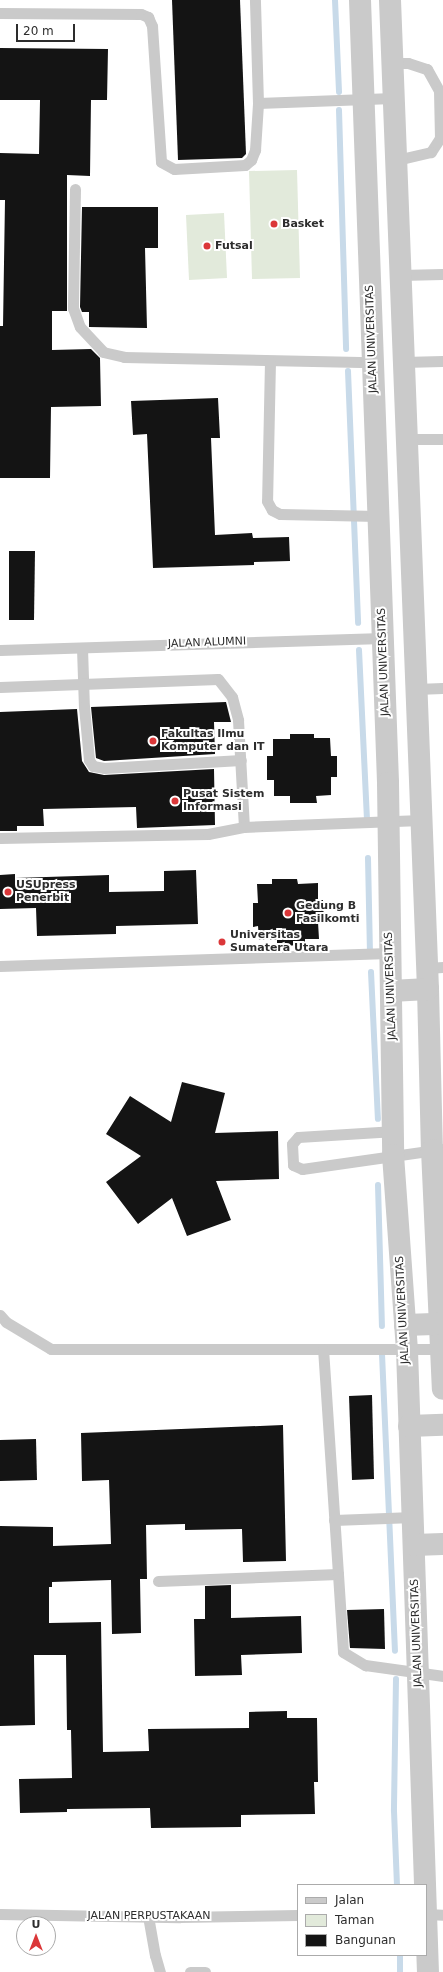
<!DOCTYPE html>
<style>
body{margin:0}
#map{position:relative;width:443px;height:1972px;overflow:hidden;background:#fff;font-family:"DejaVu Sans",sans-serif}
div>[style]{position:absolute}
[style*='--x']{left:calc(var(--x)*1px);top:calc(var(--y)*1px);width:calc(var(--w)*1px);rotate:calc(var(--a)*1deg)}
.green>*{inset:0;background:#e2eadb}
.stream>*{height:6px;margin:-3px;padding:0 3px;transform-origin:3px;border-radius:3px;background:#c8dae9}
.building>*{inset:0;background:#141414}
.lane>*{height:11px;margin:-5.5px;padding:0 5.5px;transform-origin:5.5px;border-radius:5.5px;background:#cacaca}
.street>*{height:22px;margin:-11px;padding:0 11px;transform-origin:11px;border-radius:11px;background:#cacaca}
.dots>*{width:11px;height:11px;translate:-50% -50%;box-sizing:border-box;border:2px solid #fff;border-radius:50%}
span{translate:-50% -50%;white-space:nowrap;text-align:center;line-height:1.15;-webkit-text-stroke:4px #fff;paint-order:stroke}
.poi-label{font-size:11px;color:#2d2d2d;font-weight:700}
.left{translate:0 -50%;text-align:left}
.street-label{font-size:11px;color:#2d2d2d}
.legend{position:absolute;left:297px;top:1884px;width:130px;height:72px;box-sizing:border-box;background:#fff;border:1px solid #ababab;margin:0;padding:5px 7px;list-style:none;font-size:12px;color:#2d2d2d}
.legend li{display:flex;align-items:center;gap:8px;height:20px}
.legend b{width:20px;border:1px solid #ababab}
.north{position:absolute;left:16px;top:1916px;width:40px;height:40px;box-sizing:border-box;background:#fff;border:1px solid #ababab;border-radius:50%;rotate:0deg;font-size:11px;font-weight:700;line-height:16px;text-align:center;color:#2d2d2d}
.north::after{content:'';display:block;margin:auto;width:14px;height:18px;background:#db3739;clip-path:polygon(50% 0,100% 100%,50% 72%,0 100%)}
.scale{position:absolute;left:16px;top:24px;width:59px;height:18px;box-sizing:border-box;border:2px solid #2d2d2d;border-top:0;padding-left:5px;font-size:12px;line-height:14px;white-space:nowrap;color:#2d2d2d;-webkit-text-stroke:3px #fff;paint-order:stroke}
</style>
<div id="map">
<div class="green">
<i style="clip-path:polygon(297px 170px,300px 278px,252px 279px,249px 171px)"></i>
<i style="clip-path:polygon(224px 213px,227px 278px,189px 280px,186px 215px)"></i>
</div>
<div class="stream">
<i style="--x:335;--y:0;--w:92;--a:87.5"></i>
<i style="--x:339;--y:110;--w:239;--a:88.3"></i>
<i style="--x:348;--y:371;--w:252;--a:87.7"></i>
<i style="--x:359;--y:650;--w:170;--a:87.3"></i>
<i style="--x:368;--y:858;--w:93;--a:88.8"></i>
<i style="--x:371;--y:972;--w:147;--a:87.3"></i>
<i style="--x:378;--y:1185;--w:141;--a:88.4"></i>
<i style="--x:382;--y:1354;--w:297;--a:87.5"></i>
<i style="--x:396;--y:1679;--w:132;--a:90.9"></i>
<i style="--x:394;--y:1811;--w:74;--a:87.7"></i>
<i style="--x:400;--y:1955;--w:17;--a:90"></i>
</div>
<div class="building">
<i style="clip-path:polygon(172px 0,240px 0,246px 154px,242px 158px,178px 160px)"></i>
<i style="clip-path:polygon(0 48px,108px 49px,107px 100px,91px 100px,90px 176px,67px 175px,67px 311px,52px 311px,52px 350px,91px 349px,100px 358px,101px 406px,51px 407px,50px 478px,0 478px,0 326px,3px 326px,5px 200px,0 200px,0 153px,39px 154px,40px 100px,0 100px)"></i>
<i style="clip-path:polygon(82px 207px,158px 207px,158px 248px,145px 248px,147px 328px,89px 327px,89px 312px,82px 312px,80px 307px)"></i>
<i style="clip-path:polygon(218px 398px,220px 438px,211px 438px,215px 535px,252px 533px,253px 538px,289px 537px,290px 561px,254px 562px,254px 565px,153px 568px,147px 434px,133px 435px,131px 401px)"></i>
<i style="clip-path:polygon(9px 551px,35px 551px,34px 620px,9px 620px)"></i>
<i style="clip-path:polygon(226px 702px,231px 722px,214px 722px,215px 754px,104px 761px,96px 758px,91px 707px)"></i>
<i style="clip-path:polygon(77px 709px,82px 761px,89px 772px,104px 775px,214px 769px,215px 825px,137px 828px,136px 807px,43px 809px,44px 826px,17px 826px,17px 831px,0 831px,0 712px)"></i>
<i style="clip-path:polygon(290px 734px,314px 734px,314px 738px,330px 738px,331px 756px,337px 756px,337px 777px,331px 777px,331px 795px,316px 796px,317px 803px,290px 803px,290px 796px,274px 796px,274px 780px,267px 780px,267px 756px,273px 756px,273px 739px,290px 739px)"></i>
<i style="clip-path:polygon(196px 870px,198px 924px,116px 926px,116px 934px,37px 936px,36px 908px,0 909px,0 875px,15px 874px,15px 878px,109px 875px,109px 892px,164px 891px,164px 871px)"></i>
<i style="clip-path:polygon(272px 879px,297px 879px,298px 884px,318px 883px,318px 900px,323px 900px,324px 922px,318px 922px,319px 939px,305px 939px,305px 945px,277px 946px,277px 940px,259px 940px,258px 926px,253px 927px,253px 903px,258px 903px,257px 884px,272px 884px)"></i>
<i style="clip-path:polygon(182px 1082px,225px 1093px,215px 1133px,278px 1131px,279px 1179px,216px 1181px,231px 1220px,187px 1236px,172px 1198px,138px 1224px,106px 1182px,141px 1156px,106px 1134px,130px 1096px,171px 1122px)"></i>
<i style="clip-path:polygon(372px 1395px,374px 1479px,352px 1480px,349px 1396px)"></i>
<i style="clip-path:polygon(283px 1425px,286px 1561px,243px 1562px,242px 1529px,185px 1530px,185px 1524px,146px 1525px,147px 1579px,140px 1579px,141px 1633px,112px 1634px,111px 1580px,52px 1582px,52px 1587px,49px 1587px,49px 1623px,101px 1622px,103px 1752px,149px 1751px,148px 1729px,249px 1728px,249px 1712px,287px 1711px,287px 1718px,317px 1718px,318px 1782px,314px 1782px,315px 1814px,241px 1815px,241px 1827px,151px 1828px,150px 1808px,67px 1809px,67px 1812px,20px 1813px,19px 1779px,72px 1778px,71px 1730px,67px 1730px,66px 1655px,34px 1655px,35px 1725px,0 1726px,0 1526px,53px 1527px,53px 1546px,111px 1544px,109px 1480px,82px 1481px,81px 1433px)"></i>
<i style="clip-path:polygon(36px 1439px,37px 1480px,0 1481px,0 1440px)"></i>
<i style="clip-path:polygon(231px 1585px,231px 1618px,301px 1616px,302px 1653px,241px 1655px,242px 1675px,195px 1676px,194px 1619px,205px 1619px,205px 1586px)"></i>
<i style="clip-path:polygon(384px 1609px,385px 1649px,350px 1648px,347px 1610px)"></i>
</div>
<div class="lane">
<i style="--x:0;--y:13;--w:141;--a:0.4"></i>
<i style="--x:141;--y:14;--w:8;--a:23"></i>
<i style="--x:148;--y:17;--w:10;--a:66"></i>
<i style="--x:152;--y:26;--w:136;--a:86.2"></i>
<i style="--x:161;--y:162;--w:15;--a:28"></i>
<i style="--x:174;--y:169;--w:71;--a:-3.2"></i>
<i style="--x:245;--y:165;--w:8;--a:-40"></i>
<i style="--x:251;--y:160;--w:11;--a:-68"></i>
<i style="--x:255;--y:150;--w:47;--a:-86.3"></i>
<i style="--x:258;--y:103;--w:103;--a:-91.7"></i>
<i style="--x:392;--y:63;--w:16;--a:0"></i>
<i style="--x:408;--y:63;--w:20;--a:18"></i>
<i style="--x:427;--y:69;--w:25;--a:61"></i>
<i style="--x:439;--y:91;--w:47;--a:88.8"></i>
<i style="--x:440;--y:138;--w:17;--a:123"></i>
<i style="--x:431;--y:152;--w:36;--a:167"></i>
<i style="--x:258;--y:103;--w:135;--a:-2.1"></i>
<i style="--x:75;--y:189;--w:119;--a:91"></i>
<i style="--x:73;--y:308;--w:20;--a:70"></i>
<i style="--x:80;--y:327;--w:34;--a:47"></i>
<i style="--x:103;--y:352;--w:22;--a:13"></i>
<i style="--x:124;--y:357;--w:248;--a:1.2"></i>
<i style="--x:400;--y:275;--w:43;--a:-1.3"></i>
<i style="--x:270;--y:361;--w:140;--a:91.2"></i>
<i style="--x:267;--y:501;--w:10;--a:61"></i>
<i style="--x:272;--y:510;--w:9;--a:27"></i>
<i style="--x:280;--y:514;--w:98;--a:1.2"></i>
<i style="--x:403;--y:362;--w:40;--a:-1.4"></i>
<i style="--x:406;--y:439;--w:37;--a:0"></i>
<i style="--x:82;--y:648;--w:59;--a:88.1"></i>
<i style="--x:84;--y:707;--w:53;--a:84.6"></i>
<i style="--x:89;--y:760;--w:7;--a:56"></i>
<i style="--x:93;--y:766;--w:11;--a:10"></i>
<i style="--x:104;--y:768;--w:137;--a:-3.3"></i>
<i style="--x:0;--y:650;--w:383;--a:-1.8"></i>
<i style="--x:0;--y:687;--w:218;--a:-2.1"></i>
<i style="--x:218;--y:679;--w:23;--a:52"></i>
<i style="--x:232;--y:697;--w:24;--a:75"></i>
<i style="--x:238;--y:720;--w:107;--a:86.8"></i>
<i style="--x:416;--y:689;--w:27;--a:-2"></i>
<i style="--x:0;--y:838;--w:208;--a:-1.1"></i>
<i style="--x:208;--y:834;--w:37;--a:-11"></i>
<i style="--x:244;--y:827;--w:177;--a:-2.3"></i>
<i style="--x:0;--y:966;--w:389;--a:-1.9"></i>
<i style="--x:427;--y:968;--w:16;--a:-4"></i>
<i style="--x:395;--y:1131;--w:97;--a:176.5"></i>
<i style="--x:298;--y:1137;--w:9;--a:131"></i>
<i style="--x:292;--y:1144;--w:21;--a:87"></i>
<i style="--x:293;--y:1165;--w:10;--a:24"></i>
<i style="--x:302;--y:1169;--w:142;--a:-8.1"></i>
<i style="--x:0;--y:1315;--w:9;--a:49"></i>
<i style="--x:6;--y:1322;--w:52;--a:31"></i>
<i style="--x:51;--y:1349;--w:390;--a:0"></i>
<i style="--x:334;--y:1520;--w:79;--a:-2.2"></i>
<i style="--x:338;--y:1574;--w:78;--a:86.3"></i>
<i style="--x:343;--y:1652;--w:26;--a:31"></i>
<i style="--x:365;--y:1665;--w:79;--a:8"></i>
<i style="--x:158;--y:1581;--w:180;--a:-2.2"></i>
<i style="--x:338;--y:1574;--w:225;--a:-93.8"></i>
<i style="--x:0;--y:1914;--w:180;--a:1"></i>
<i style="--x:180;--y:1917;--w:118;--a:-1"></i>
<i style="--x:426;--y:1914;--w:17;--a:3"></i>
<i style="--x:148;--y:1916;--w:40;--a:80"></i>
<i style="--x:155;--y:1955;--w:18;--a:74"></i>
<i style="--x:190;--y:1972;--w:15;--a:0"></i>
</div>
<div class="street">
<i style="--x:360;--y:0;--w:784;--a:87.95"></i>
<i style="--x:388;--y:783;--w:372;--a:89.2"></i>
<i style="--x:393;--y:1155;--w:196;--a:85.9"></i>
<i style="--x:407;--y:1350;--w:622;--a:88.07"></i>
<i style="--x:390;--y:0;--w:990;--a:87.8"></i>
<i style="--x:428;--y:989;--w:161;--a:88.6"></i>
<i style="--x:432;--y:1150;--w:239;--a:87.4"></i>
<i style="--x:391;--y:991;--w:37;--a:-3"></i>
<i style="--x:405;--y:1325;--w:36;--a:-2"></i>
<i style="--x:409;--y:1426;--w:34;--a:-2"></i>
<i style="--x:414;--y:1545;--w:29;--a:-2"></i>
</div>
<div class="dots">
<i style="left:274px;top:224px;background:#db3739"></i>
<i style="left:207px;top:246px;background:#db3739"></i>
<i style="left:153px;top:741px;background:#db3739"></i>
<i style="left:175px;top:801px;background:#db3739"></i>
<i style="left:8px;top:892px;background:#db3739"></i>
<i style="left:288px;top:913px;background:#db3739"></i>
<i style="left:222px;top:942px;background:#db3739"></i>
</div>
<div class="poi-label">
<span class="left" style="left:282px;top:224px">Basket</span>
<span class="left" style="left:215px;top:246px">Futsal</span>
<span class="left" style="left:161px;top:741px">Fakultas Ilmu<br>Komputer dan IT</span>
<span class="left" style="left:183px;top:801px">Pusat Sistem<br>Informasi</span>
<span class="left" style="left:16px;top:892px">USUpress<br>Penerbit</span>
<span class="left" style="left:296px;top:913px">Gedung B<br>Fasilkomti</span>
<span class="left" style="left:230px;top:942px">Universitas<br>Sumatera Utara</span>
</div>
<div class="street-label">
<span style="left:372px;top:339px;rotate:-92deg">JALAN UNIVERSITAS</span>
<span style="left:207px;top:643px;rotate:-2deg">JALAN ALUMNI</span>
<span style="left:384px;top:662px;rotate:-92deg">JALAN UNIVERSITAS</span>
<span style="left:391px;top:986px;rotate:-92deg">JALAN UNIVERSITAS</span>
<span style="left:403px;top:1310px;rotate:-93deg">JALAN UNIVERSITAS</span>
<span style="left:417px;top:1633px;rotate:-92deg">JALAN UNIVERSITAS</span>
<span style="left:149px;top:1916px">JALAN PERPUSTAKAAN</span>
</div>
<ul class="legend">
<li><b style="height:5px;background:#cacaca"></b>Jalan</li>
<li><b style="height:11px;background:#e2eadb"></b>Taman</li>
<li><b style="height:11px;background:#141414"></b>Bangunan</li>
</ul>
<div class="north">U</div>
<div class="scale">20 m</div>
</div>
